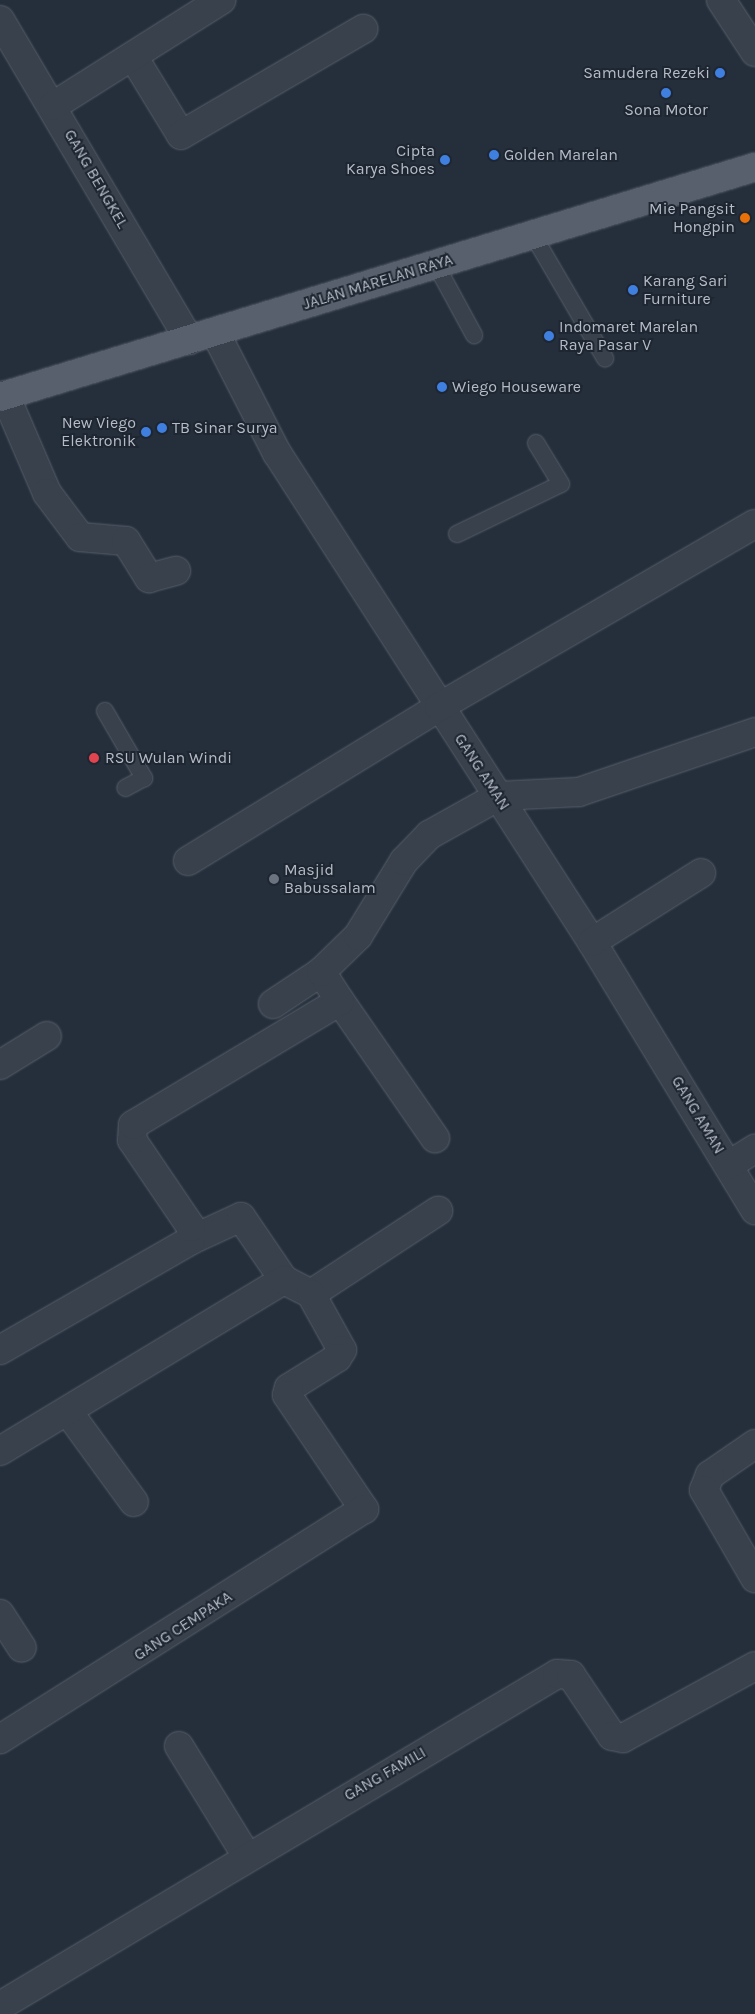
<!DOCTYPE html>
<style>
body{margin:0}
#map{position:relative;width:755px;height:2014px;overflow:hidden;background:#252f3c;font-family:Karla,sans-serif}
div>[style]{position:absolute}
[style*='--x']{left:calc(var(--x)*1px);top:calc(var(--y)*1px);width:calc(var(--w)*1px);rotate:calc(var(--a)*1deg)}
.roads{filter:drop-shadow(0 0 1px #575f6a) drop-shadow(0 0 1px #575f6a)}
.lane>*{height:16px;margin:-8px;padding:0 8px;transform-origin:8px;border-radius:8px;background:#39414c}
.street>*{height:28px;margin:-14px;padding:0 14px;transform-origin:14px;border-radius:14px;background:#39414c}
.primary>*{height:28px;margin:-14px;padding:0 14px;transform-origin:14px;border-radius:14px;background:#57606c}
.dots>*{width:14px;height:14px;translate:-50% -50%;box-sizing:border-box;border:2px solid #1e2631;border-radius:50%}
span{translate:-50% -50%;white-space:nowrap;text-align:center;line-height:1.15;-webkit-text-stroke:4px #1e2631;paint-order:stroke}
.poi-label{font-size:16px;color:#b5bcc7}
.right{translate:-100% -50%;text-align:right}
.left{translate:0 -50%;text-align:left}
.street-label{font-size:16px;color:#b5bcc7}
</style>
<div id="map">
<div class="roads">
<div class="lane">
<i style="--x:533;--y:235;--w:143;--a:59.7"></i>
<i style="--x:436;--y:265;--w:80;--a:61.5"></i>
<i style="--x:457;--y:534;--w:115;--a:-25.7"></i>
<i style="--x:561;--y:484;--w:48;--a:-121.4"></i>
<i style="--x:105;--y:711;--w:78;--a:59.8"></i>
<i style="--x:144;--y:778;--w:21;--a:152"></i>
</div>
<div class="street">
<i style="--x:721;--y:0;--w:62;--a:56.8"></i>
<i style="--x:0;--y:20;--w:372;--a:59.4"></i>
<i style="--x:134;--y:58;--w:90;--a:58.6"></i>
<i style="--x:181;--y:135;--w:211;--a:-30.2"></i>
<i style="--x:53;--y:106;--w:199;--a:-32.2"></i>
<i style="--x:215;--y:332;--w:136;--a:62.9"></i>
<i style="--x:277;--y:453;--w:582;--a:57.21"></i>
<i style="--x:592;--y:942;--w:314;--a:58.7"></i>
<i style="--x:5;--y:395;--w:107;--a:66.8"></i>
<i style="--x:47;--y:493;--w:55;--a:53.1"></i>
<i style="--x:80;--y:537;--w:46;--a:5"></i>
<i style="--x:126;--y:541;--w:44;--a:58.1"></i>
<i style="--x:149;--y:578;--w:28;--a:-15"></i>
<i style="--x:188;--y:861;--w:294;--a:-31.5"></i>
<i style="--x:439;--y:707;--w:365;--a:-30.1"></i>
<i style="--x:592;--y:942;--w:129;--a:-32.3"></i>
<i style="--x:340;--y:1001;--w:167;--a:55.3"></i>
<i style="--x:273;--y:1004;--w:58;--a:-33.7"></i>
<i style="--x:0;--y:1065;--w:55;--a:-31.7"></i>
<i style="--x:729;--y:1165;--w:31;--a:-32"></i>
<i style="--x:191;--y:1240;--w:55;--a:-24.7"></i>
<i style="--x:241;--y:1217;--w:76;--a:55.7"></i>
<i style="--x:311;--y:1294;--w:152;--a:-33.2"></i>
<i style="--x:0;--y:1350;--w:220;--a:-29.9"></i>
<i style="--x:191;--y:1240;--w:13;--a:-90"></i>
<i style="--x:191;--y:1227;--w:105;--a:-124.1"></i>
<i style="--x:132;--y:1140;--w:15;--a:-86"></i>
<i style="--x:133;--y:1125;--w:241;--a:-30.9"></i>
<i style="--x:340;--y:1001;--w:35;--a:-123"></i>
<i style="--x:321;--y:972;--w:52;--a:-44.2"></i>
<i style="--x:358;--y:936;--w:88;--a:-58.5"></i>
<i style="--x:404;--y:861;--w:36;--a:-46"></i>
<i style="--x:429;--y:835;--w:80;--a:-29.1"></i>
<i style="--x:499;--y:796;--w:80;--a:-2.9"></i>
<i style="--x:579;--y:792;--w:186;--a:-18.8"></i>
<i style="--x:69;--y:1413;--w:110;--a:53.9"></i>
<i style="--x:755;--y:1444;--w:55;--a:145.4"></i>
<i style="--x:710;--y:1475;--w:16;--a:112"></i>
<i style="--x:704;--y:1490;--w:102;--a:59.9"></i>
<i style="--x:0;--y:1451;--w:332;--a:-31.1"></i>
<i style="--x:284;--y:1280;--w:30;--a:27"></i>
<i style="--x:311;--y:1294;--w:64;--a:61"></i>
<i style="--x:342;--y:1350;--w:9;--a:122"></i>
<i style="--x:337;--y:1358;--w:57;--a:148"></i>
<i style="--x:289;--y:1388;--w:7;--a:106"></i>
<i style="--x:287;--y:1395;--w:138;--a:56"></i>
<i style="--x:364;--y:1509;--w:431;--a:147.7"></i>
<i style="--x:0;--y:1614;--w:40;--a:57.1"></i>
<i style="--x:179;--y:1746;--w:128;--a:58.4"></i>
<i style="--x:0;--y:2006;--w:648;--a:-30.8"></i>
<i style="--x:557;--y:1674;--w:14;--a:4"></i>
<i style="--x:571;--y:1675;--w:73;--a:56.1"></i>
<i style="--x:612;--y:1736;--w:11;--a:10"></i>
<i style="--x:623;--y:1738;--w:150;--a:-28.6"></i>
</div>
<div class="primary">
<i style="--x:0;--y:397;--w:789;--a:-16.94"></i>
</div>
</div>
<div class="dots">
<i style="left:720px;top:73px;background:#3f7fe0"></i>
<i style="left:666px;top:93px;background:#3f7fe0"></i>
<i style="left:494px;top:155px;background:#3f7fe0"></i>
<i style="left:445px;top:160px;background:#3f7fe0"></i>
<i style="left:745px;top:218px;background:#e8710a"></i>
<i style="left:633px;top:290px;background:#3f7fe0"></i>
<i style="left:549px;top:336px;background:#3f7fe0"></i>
<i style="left:442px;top:387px;background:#3f7fe0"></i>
<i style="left:162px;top:428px;background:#3f7fe0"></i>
<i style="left:146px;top:432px;background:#3f7fe0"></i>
<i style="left:94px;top:758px;background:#e0444e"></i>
<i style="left:274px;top:879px;background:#6b7280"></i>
</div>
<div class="poi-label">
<span class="right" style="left:710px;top:73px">Samudera Rezeki</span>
<span style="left:666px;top:110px">Sona Motor</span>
<span class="right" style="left:435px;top:160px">Cipta<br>Karya Shoes</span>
<span class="left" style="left:504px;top:155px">Golden Marelan</span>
<span class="right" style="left:735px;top:218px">Mie Pangsit<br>Hongpin</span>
<span class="left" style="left:643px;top:290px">Karang Sari<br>Furniture</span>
<span class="left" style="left:559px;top:336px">Indomaret Marelan<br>Raya Pasar V</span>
<span class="left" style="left:452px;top:387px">Wiego Houseware</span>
<span class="right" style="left:136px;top:432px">New Viego<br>Elektronik</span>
<span class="left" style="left:172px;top:428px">TB Sinar Surya</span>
<span class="left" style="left:105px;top:758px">RSU Wulan Windi</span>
<span class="left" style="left:284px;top:879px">Masjid<br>Babussalam</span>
</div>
<div class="street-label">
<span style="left:96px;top:179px;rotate:60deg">GANG BENGKEL</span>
<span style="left:378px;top:282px;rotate:-17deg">JALAN MARELAN RAYA</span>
<span style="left:482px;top:772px;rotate:57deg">GANG AMAN</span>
<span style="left:698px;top:1115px;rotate:59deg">GANG AMAN</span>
<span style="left:183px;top:1626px;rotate:-33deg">GANG CEMPAKA</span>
<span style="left:385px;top:1774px;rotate:-30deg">GANG FAMILI</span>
</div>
</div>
